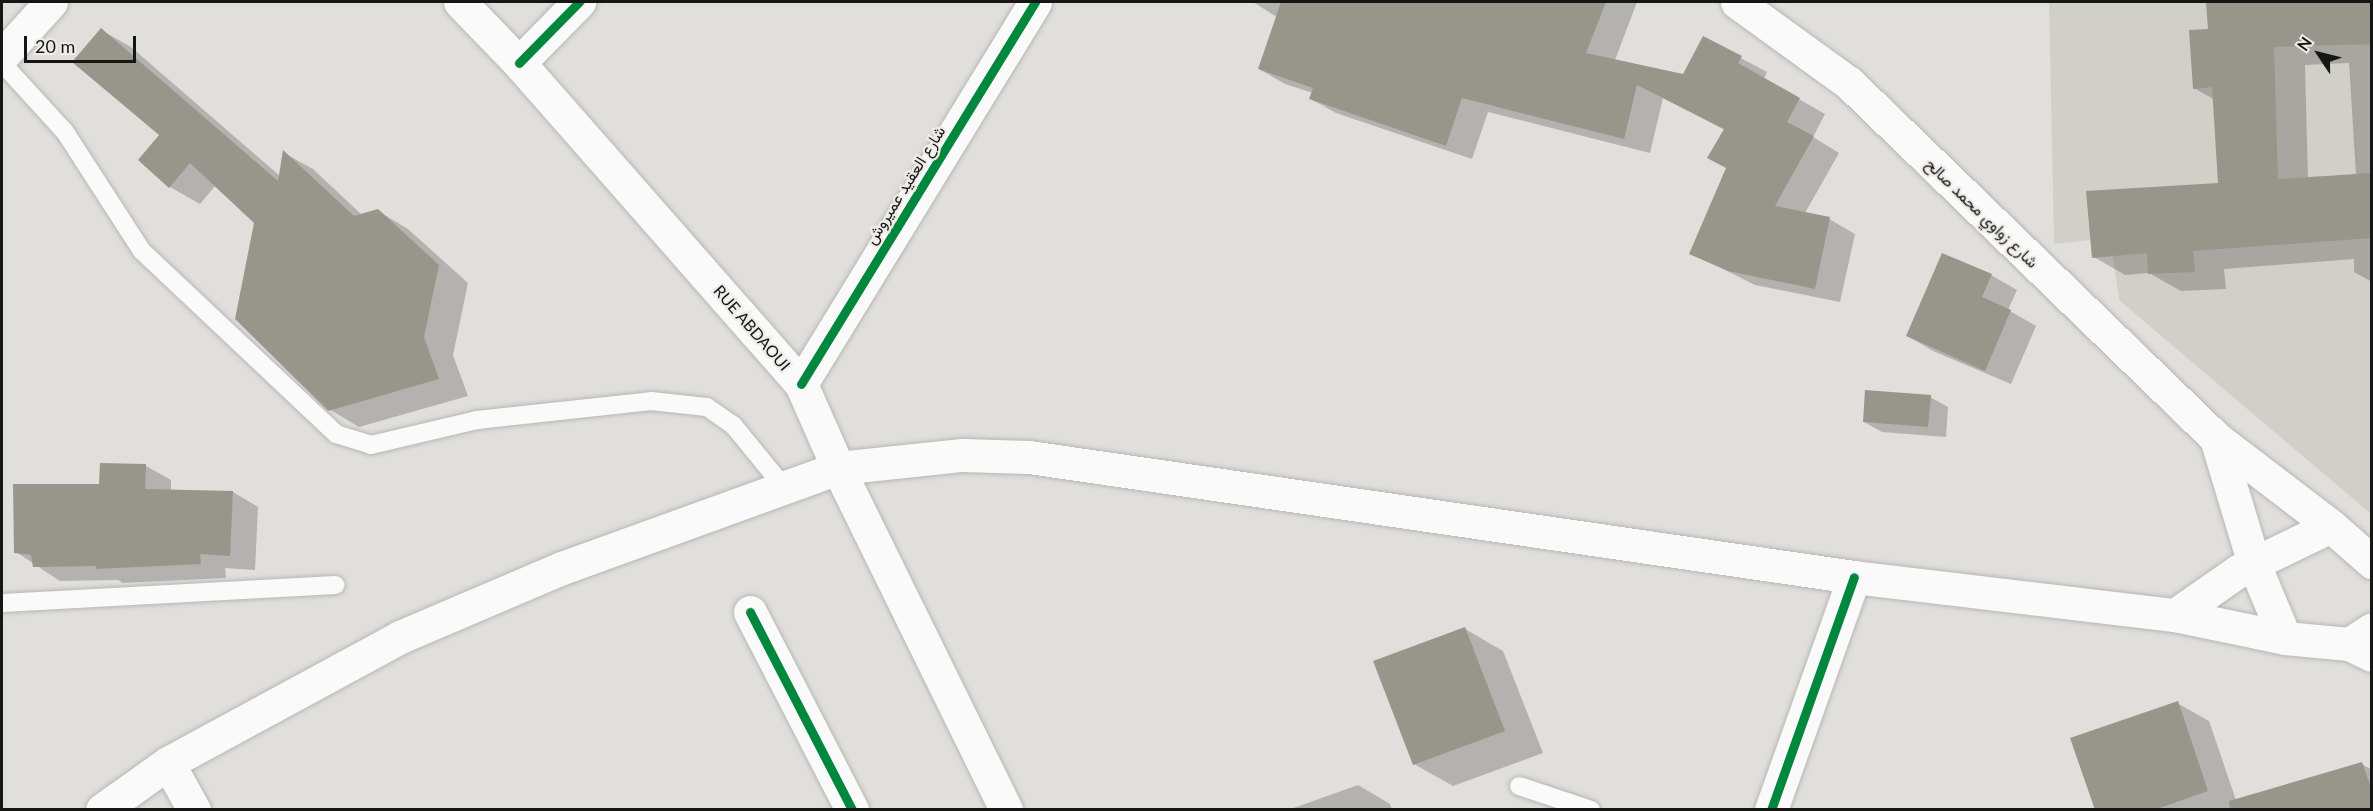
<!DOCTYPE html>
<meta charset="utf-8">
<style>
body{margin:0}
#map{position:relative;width:2373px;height:811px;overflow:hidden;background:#e0dfdb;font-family:Lato,Vazirmatn,sans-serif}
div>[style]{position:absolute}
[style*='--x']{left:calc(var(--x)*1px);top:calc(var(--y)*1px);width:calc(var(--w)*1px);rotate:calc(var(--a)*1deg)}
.built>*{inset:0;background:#d1d0c8}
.shadow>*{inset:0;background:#0003}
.building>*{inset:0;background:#98968b}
.roads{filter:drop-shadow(0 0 2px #b8b7b4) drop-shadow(0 0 2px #b8b7b4)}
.service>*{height:18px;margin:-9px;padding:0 9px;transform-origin:9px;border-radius:9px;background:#fafafa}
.minor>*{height:33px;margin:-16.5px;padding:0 16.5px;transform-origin:16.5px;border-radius:16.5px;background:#fafafa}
.tertiary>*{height:33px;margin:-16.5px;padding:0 16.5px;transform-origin:16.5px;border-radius:16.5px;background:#fafafa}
.secondary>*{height:33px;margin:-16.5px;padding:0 16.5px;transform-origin:16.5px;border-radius:16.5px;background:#fafafa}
.cycleway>*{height:9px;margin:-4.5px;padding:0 4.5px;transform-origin:4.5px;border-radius:4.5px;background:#00873e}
span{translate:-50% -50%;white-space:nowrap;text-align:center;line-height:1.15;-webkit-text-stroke:4.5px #eeede7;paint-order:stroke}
.street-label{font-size:16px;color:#161614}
.frame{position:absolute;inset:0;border:3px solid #161614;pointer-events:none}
.north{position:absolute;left:2289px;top:24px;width:60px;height:60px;-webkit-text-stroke:4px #eeede7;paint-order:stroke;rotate:305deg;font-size:16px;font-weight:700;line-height:24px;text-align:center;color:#161614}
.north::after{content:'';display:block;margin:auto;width:21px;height:27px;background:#161614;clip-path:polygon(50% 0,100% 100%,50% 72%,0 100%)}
.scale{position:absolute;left:24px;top:36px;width:112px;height:27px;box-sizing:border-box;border:3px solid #161614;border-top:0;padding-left:8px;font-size:18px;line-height:21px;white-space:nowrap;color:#161614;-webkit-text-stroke:4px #eeede7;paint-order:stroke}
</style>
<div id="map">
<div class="built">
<i style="clip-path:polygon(2049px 2px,2371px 2px,2371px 514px,2119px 300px,2113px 256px,2090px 240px,2054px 244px)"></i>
</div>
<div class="shadow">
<i style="clip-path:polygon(1253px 2px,1637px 2px,1615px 60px,1684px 75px,1703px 38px,1767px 72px,1764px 79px,1825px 114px,1813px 137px,1839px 153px,1805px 213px,1829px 219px,1855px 234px,1840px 302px,1755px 285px,1691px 253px,1728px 168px,1725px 130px,1663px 98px,1650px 153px,1488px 112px,1472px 159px,1336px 113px,1311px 99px,1313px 93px,1285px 84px,1259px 69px,1277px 17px)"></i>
<i style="clip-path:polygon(evenodd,2208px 2px,2372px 2px,2372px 282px,2354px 272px,2354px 259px,2224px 269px,2226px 289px,2181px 291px,2149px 273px,2125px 275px,2094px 257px,2219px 184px,2215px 100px,2194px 88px,2210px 30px,2208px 2px,2349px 63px,2356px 176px,2308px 179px,2305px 65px,2349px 63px)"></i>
<i style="clip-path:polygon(101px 30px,131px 47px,280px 176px,284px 153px,313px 169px,362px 215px,378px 211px,408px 229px,468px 283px,453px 355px,468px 396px,359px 427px,329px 409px,255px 222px,216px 185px,200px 204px,170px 187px,140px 160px,161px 135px)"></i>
<i style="clip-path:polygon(1991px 275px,2017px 290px,2008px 310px,2036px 326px,2011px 384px,1933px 351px,1908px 336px)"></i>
<i style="clip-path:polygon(1930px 397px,1948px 407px,1946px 437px,1882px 432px,1864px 422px)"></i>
<i style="clip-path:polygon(146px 466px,171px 480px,171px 491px,233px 492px,258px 507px,255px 570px,225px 568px,226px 578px,123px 583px,118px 580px,60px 581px,16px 552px,100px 486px)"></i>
<i style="clip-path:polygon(1465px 629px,1503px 651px,1543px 753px,1453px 786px,1414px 764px)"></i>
<i style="clip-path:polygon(2177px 703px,2209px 721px,2239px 809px,2096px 810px)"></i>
<i style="clip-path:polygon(2362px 764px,2372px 770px,2372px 810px)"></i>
<i style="clip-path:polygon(1358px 785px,1390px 804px,1392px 810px,1288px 810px)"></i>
</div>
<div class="building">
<i style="clip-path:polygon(1281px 2px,1606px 2px,1586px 53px,1683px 74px,1703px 36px,1742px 56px,1738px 63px,1800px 98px,1787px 122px,1814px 136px,1775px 206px,1830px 217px,1815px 289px,1728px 271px,1689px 254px,1726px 168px,1707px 158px,1724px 129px,1637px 85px,1624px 139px,1462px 98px,1446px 146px,1309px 99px,1313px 88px,1258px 69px)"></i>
<i style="clip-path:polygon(2206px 2px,2372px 2px,2372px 44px,2274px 47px,2278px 179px,2372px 173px,2372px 238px,2193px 251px,2195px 272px,2148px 274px,2147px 253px,2092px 258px,2086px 191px,2218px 183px,2212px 87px,2193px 89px,2189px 30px,2208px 29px)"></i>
<i style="clip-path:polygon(101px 28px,278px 181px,283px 150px,354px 216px,378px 209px,439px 265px,424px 337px,439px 379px,328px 411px,235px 319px,254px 223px,190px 163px,169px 188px,138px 160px,159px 135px,72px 62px)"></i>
<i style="clip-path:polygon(1942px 253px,1992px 274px,1982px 297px,2011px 310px,1985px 371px,1906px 336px)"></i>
<i style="clip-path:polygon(1865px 390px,1931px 395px,1928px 427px,1863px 422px)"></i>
<i style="clip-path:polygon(100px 463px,146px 464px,145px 489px,233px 491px,230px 556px,200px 554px,201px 564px,96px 569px,96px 566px,33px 567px,31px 555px,14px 553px,13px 484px,99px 484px)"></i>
<i style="clip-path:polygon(1465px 627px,1505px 731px,1413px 765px,1373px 661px)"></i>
<i style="clip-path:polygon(2178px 701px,2208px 791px,2154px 810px,2095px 810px,2070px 738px)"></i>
<i style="clip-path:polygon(2362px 762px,2372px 790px,2372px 810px,2230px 810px,2229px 801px)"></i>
</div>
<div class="roads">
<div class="service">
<i style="--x:2;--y:63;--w:93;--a:47.6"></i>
<i style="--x:65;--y:132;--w:142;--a:57.1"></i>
<i style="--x:142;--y:251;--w:267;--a:43.3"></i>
<i style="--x:336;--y:434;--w:37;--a:17"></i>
<i style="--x:371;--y:445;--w:109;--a:-13.3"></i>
<i style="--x:477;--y:420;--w:175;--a:-6.2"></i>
<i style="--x:651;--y:401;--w:56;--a:6.1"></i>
<i style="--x:707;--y:407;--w:32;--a:35"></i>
<i style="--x:733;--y:425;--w:79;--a:50.7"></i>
<i style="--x:2;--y:603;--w:334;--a:-3.1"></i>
<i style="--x:1519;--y:786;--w:76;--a:18.4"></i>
</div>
<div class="minor">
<i style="--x:519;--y:63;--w:86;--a:-45.5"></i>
<i style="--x:801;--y:384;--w:448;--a:-58.5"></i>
<i style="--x:750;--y:612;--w:223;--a:62.7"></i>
<i style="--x:168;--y:763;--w:54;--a:61"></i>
<i style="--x:1771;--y:810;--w:247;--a:-70.4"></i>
</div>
<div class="tertiary">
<i style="--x:2;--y:56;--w:73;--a:-47.8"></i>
<i style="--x:2349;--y:644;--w:25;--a:26"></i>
</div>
<div class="secondary">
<i style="--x:460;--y:2;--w:85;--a:46"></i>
<i style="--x:519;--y:63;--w:427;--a:48.7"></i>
<i style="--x:801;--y:384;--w:92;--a:66.2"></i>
<i style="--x:838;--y:468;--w:381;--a:63.8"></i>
<i style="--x:1737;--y:2;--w:138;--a:35.9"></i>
<i style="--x:1849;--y:83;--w:511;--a:44.05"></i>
<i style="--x:2216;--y:438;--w:145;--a:37.4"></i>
<i style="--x:2331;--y:526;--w:55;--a:41.3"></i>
<i style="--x:2216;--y:438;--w:132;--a:73.2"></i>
<i style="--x:2254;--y:564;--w:80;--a:67.3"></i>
<i style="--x:2175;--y:615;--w:77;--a:-34.9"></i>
<i style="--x:2238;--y:571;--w:103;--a:-25.8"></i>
<i style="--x:102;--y:810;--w:81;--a:-35.5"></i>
<i style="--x:168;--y:763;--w:264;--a:-28.5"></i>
<i style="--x:400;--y:637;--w:176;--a:-23.1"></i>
<i style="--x:562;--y:568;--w:294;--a:-19.9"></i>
<i style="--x:838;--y:468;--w:125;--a:-6"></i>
<i style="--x:962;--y:455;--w:67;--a:1.7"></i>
<i style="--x:1029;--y:457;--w:834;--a:8.28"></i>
<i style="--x:1854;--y:577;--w:323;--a:6.8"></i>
<i style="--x:2175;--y:615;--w:112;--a:11.8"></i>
<i style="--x:2285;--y:638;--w:64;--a:5.4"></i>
<i style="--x:2349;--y:644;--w:27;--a:-33"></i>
</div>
</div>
<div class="cycleway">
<i style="--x:519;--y:63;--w:86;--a:-45.5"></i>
<i style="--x:801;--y:384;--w:448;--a:-58.5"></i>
<i style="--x:750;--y:612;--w:223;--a:62.7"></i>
<i style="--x:1771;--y:810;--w:247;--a:-70.4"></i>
</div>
<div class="street-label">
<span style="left:905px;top:185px;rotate:-58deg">شارع العقيد عميروش</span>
<span style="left:1982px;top:213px;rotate:44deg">شارع زواوي محمد صالح</span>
<span style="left:752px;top:328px;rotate:49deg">RUE ABDAOUI</span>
</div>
<div class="frame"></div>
<div class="north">N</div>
<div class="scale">20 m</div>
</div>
